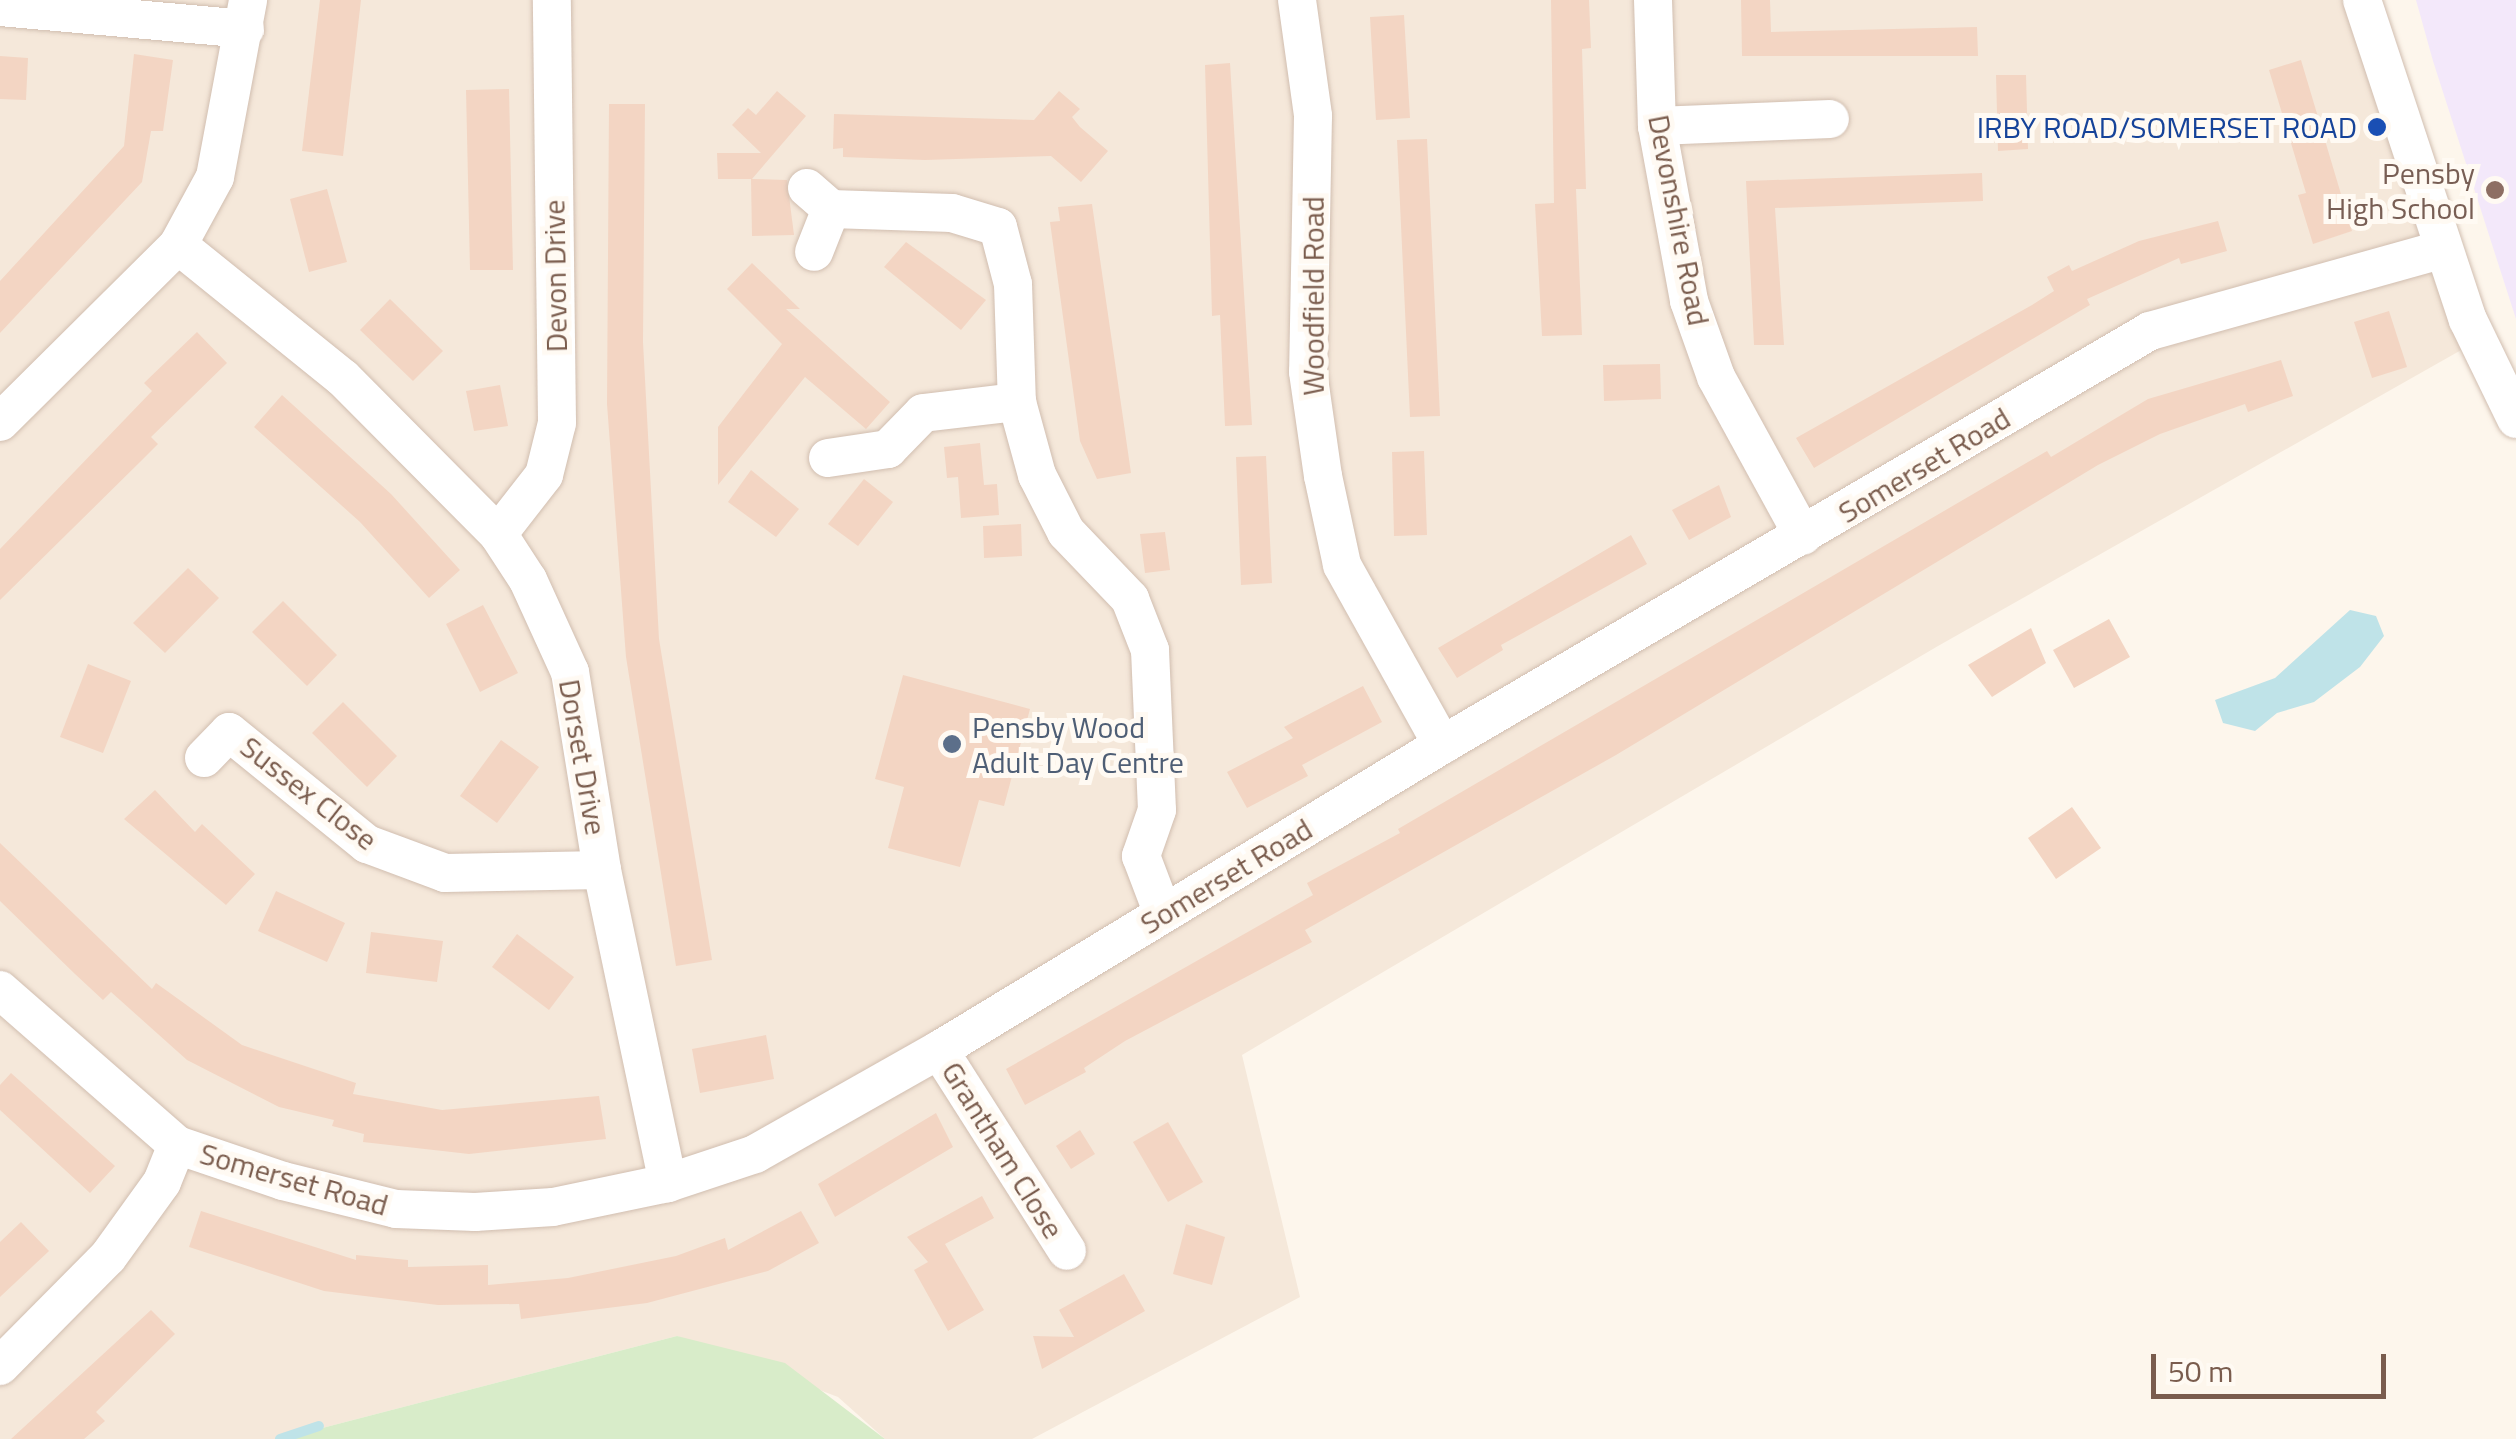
<!DOCTYPE html>
<style>
body{margin:0}
#map{position:relative;width:2516px;height:1439px;overflow:hidden;background:#fdf6ec;font-family:"Titillium Web",sans-serif}
div>[style]{position:absolute}
[style*='--x']{left:calc(var(--x)*1px);top:calc(var(--y)*1px);width:calc(var(--w)*1px);rotate:calc(var(--a)*1deg)}
.residential>*{inset:0;background:#f5e8da}
.education>*{inset:0;background:#f3e8fa}
.green>*{inset:0;background:#d8ecc9}
.water>*{inset:0;background:#bfe3e8}
.stream>*{height:10px;margin:-5px;padding:0 5px;transform-origin:5px;border-radius:5px;background:#bfe3e8}
.building>*{inset:0;background:#f3d5c3}
.roads{filter:drop-shadow(0 0 2px #d1beb0) drop-shadow(0 0 2px #d1beb0)}
.minor>*{height:38px;margin:-19px;padding:0 19px;transform-origin:19px;border-radius:19px;background:#fff}
.dots>*{width:28px;height:28px;translate:-50% -50%;box-sizing:border-box;border:5px solid #fffaf3;border-radius:50%}
span{translate:-50% -50%;white-space:nowrap;text-align:center;line-height:1.15;-webkit-text-stroke:10px #fffaf3;paint-order:stroke}
.transit-label{font-size:30px;color:#164399}
.right{translate:-100% -50%;text-align:right}
.education-label{font-size:30px;color:#785e54}
.street-label{font-size:30px;color:#7a5c4d}
.service-label{font-size:30px;color:#4e5e75}
.left{translate:0 -50%;text-align:left}
.scale{position:absolute;left:2151px;top:1354px;width:235px;height:45px;box-sizing:border-box;border:5px solid #7a5c4d;border-top:0;padding-left:12px;font-size:30px;line-height:35px;white-space:nowrap;color:#7a5c4d;-webkit-text-stroke:8px #fffaf3;paint-order:stroke}
</style>
<div id="map">
<div class="residential">
<i style="clip-path:polygon(0 0,2342px 0,2463px 349px,1938px 646px,1242px 1055px,1300px 1297px,1032px 1439px,885px 1439px,838px 1397px,677px 1336px,280px 1439px,0 1439px)"></i>
</div>
<div class="education">
<i style="clip-path:polygon(2416px 0,2516px 0,2516px 319px,2433px 61px)"></i>
</div>
<div class="green">
<i style="clip-path:polygon(677px 1336px,785px 1363px,885px 1439px,280px 1439px)"></i>
</div>
<div class="water">
<i style="clip-path:polygon(2350px 610px,2376px 616px,2384px 636px,2360px 667px,2314px 702px,2277px 713px,2255px 731px,2223px 723px,2215px 700px,2275px 678px)"></i>
</div>
<div class="stream">
<i style="--x:280;--y:1439;--w:41;--a:-18.4"></i>
</div>
<div class="building">
<i style="clip-path:polygon(320px 0,361px 0,343px 156px,302px 151px)"></i>
<i style="clip-path:polygon(1551px 0,1589px 0,1591px 48px,1582px 49px,1586px 189px,1576px 189px,1582px 335px,1542px 336px,1535px 204px,1554px 203px)"></i>
<i style="clip-path:polygon(1741px 0,1770px 0,1771px 32px,1977px 27px,1978px 56px,1742px 56px)"></i>
<i style="clip-path:polygon(1404px 15px,1410px 118px,1376px 120px,1370px 17px)"></i>
<i style="clip-path:polygon(134px 54px,173px 60px,163px 131px,151px 131px,142px 182px,0 333px,0 281px,124px 146px)"></i>
<i style="clip-path:polygon(0 56px,28px 58px,26px 100px,0 99px)"></i>
<i style="clip-path:polygon(2301px 60px,2352px 231px,2313px 244px,2298px 195px,2306px 193px,2269px 70px)"></i>
<i style="clip-path:polygon(1230px 63px,1252px 425px,1225px 426px,1220px 315px,1212px 316px,1205px 65px)"></i>
<i style="clip-path:polygon(1996px 75px,2026px 75px,2028px 149px,1998px 151px)"></i>
<i style="clip-path:polygon(509px 89px,513px 270px,470px 270px,466px 90px)"></i>
<i style="clip-path:polygon(777px 91px,806px 116px,752px 179px,718px 179px,717px 153px,761px 153px,732px 125px,748px 108px,756px 115px)"></i>
<i style="clip-path:polygon(1059px 91px,1080px 109px,1072px 117px,1080px 127px,1108px 151px,1081px 182px,1051px 156px,925px 160px,843px 157px,843px 148px,833px 149px,834px 114px,1034px 120px)"></i>
<i style="clip-path:polygon(609px 104px,645px 104px,643px 342px,659px 639px,712px 960px,676px 966px,626px 657px,607px 404px)"></i>
<i style="clip-path:polygon(1427px 139px,1440px 416px,1410px 417px,1397px 140px)"></i>
<i style="clip-path:polygon(1982px 173px,1983px 201px,1775px 208px,1784px 345px,1754px 345px,1746px 181px)"></i>
<i style="clip-path:polygon(751px 179px,787px 180px,794px 235px,752px 236px)"></i>
<i style="clip-path:polygon(327px 189px,347px 262px,309px 272px,290px 199px)"></i>
<i style="clip-path:polygon(1092px 204px,1131px 473px,1097px 479px,1080px 441px,1050px 222px,1060px 221px,1058px 207px)"></i>
<i style="clip-path:polygon(2218px 221px,2227px 251px,2181px 264px,2179px 258px,2087px 299px,2090px 305px,1814px 468px,1796px 438px,2032px 305px,2054px 291px,2047px 277px,2069px 265px,2072px 271px,2139px 241px)"></i>
<i style="clip-path:polygon(906px 242px,986px 300px,961px 330px,884px 267px)"></i>
<i style="clip-path:polygon(752px 263px,800px 309px,786px 309px,890px 402px,866px 429px,805px 377px,718px 485px,718px 427px,782px 344px,727px 289px)"></i>
<i style="clip-path:polygon(390px 299px,443px 351px,413px 381px,360px 330px)"></i>
<i style="clip-path:polygon(2389px 311px,2407px 367px,2372px 378px,2354px 322px)"></i>
<i style="clip-path:polygon(197px 332px,227px 363px,151px 437px,158px 444px,140px 462px,0 600px,0 549px,152px 391px,144px 383px)"></i>
<i style="clip-path:polygon(2281px 360px,2293px 396px,2248px 412px,2245px 404px,2160px 434px,2098px 465px,1616px 755px,1305px 930px,1312px 942px,1125px 1041px,1084px 1068px,1086px 1072px,1025px 1105px,1006px 1069px,1313px 895px,1307px 883px,1400px 833px,1398px 829px,2047px 451px,2051px 457px,2148px 399px)"></i>
<i style="clip-path:polygon(1660px 364px,1661px 399px,1604px 401px,1603px 365px)"></i>
<i style="clip-path:polygon(500px 385px,508px 426px,474px 431px,466px 391px)"></i>
<i style="clip-path:polygon(282px 395px,391px 494px,460px 570px,429px 598px,360px 522px,254px 427px)"></i>
<i style="clip-path:polygon(980px 443px,984px 485px,997px 484px,999px 515px,961px 518px,958px 477px,947px 478px,944px 447px)"></i>
<i style="clip-path:polygon(1424px 451px,1427px 535px,1394px 536px,1392px 452px)"></i>
<i style="clip-path:polygon(1266px 456px,1272px 583px,1241px 585px,1236px 457px)"></i>
<i style="clip-path:polygon(751px 470px,799px 509px,776px 537px,728px 502px)"></i>
<i style="clip-path:polygon(864px 479px,893px 502px,858px 546px,828px 524px)"></i>
<i style="clip-path:polygon(1719px 485px,1731px 517px,1689px 540px,1672px 510px)"></i>
<i style="clip-path:polygon(1021px 524px,1022px 556px,984px 558px,983px 526px)"></i>
<i style="clip-path:polygon(1165px 532px,1170px 570px,1145px 573px,1140px 534px)"></i>
<i style="clip-path:polygon(1631px 535px,1647px 564px,1501px 645px,1503px 650px,1457px 678px,1438px 648px)"></i>
<i style="clip-path:polygon(188px 568px,219px 598px,165px 653px,133px 623px)"></i>
<i style="clip-path:polygon(283px 601px,337px 655px,307px 686px,252px 632px)"></i>
<i style="clip-path:polygon(483px 605px,518px 673px,480px 692px,446px 624px)"></i>
<i style="clip-path:polygon(2109px 619px,2130px 657px,2074px 688px,2053px 650px)"></i>
<i style="clip-path:polygon(2031px 628px,2046px 663px,1992px 697px,1968px 665px)"></i>
<i style="clip-path:polygon(88px 664px,131px 681px,103px 753px,60px 737px)"></i>
<i style="clip-path:polygon(903px 675px,1030px 709px,1004px 806px,979px 800px,960px 867px,888px 848px,904px 787px,875px 779px)"></i>
<i style="clip-path:polygon(1363px 686px,1382px 722px,1302px 765px,1308px 776px,1247px 808px,1227px 772px,1293px 738px,1284px 727px)"></i>
<i style="clip-path:polygon(343px 702px,397px 756px,367px 787px,312px 733px)"></i>
<i style="clip-path:polygon(501px 740px,539px 767px,497px 823px,460px 796px)"></i>
<i style="clip-path:polygon(155px 790px,195px 832px,202px 824px,255px 874px,226px 905px,124px 819px)"></i>
<i style="clip-path:polygon(2072px 807px,2101px 848px,2056px 879px,2028px 838px)"></i>
<i style="clip-path:polygon(0 843px,152px 989px,156px 983px,242px 1045px,356px 1083px,353px 1094px,442px 1110px,599px 1096px,606px 1139px,469px 1154px,363px 1142px,364px 1134px,332px 1126px,334px 1120px,279px 1107px,187px 1060px,111px 992px,103px 1000px,75px 974px,0 901px)"></i>
<i style="clip-path:polygon(276px 891px,345px 923px,327px 962px,258px 931px)"></i>
<i style="clip-path:polygon(371px 932px,443px 941px,437px 982px,366px 973px)"></i>
<i style="clip-path:polygon(517px 934px,574px 977px,549px 1010px,492px 967px)"></i>
<i style="clip-path:polygon(766px 1035px,774px 1079px,700px 1093px,692px 1049px)"></i>
<i style="clip-path:polygon(11px 1073px,115px 1166px,90px 1193px,0 1110px,0 1085px)"></i>
<i style="clip-path:polygon(936px 1113px,953px 1147px,835px 1217px,818px 1184px)"></i>
<i style="clip-path:polygon(1168px 1122px,1203px 1182px,1168px 1202px,1133px 1142px)"></i>
<i style="clip-path:polygon(1080px 1130px,1095px 1154px,1071px 1169px,1056px 1146px)"></i>
<i style="clip-path:polygon(982px 1196px,994px 1218px,945px 1244px,984px 1310px,948px 1331px,914px 1270px,928px 1262px,907px 1237px)"></i>
<i style="clip-path:polygon(201px 1211px,356px 1260px,356px 1255px,408px 1260px,408px 1267px,488px 1265px,488px 1285px,568px 1278px,676px 1256px,725px 1238px,728px 1250px,801px 1211px,819px 1243px,768px 1271px,647px 1303px,521px 1319px,519px 1304px,438px 1305px,324px 1291px,189px 1247px)"></i>
<i style="clip-path:polygon(21px 1222px,49px 1251px,0 1297px,0 1242px)"></i>
<i style="clip-path:polygon(1186px 1224px,1225px 1237px,1212px 1285px,1173px 1274px)"></i>
<i style="clip-path:polygon(1124px 1274px,1145px 1311px,1042px 1369px,1033px 1336px,1074px 1337px,1059px 1310px)"></i>
<i style="clip-path:polygon(151px 1310px,175px 1334px,96px 1412px,105px 1421px,84px 1439px,11px 1439px)"></i>
</div>
<div class="roads">
<div class="minor">
<i style="--x:1297;--y:0;--w:117;--a:82.1"></i>
<i style="--x:1313;--y:116;--w:256;--a:91.1"></i>
<i style="--x:1308;--y:372;--w:105;--a:81.8"></i>
<i style="--x:1323;--y:476;--w:91;--a:77.9"></i>
<i style="--x:1342;--y:565;--w:206;--a:60.9"></i>
<i style="--x:1653;--y:0;--w:126;--a:88.2"></i>
<i style="--x:1657;--y:126;--w:178;--a:79.6"></i>
<i style="--x:1689;--y:301;--w:81;--a:70.4"></i>
<i style="--x:1716;--y:377;--w:181;--a:61.3"></i>
<i style="--x:2362;--y:0;--w:337;--a:71.7"></i>
<i style="--x:2468;--y:320;--w:110;--a:64.1"></i>
<i style="--x:0;--y:7;--w:246;--a:5.1"></i>
<i style="--x:1657;--y:126;--w:173;--a:-2.3"></i>
<i style="--x:807;--y:188;--w:32;--a:41"></i>
<i style="--x:831;--y:209;--w:46;--a:111.6"></i>
<i style="--x:831;--y:209;--w:121;--a:1.9"></i>
<i style="--x:952;--y:213;--w:48;--a:16.9"></i>
<i style="--x:998;--y:227;--w:59;--a:75.3"></i>
<i style="--x:1013;--y:284;--w:118;--a:88.1"></i>
<i style="--x:1017;--y:402;--w:76;--a:74.7"></i>
<i style="--x:1037;--y:475;--w:64;--a:63"></i>
<i style="--x:1066;--y:532;--w:93;--a:46.3"></i>
<i style="--x:1130;--y:599;--w:55;--a:68.6"></i>
<i style="--x:1150;--y:650;--w:160;--a:87.5"></i>
<i style="--x:1157;--y:810;--w:49;--a:109.2"></i>
<i style="--x:1141;--y:856;--w:62;--a:69.2"></i>
<i style="--x:178;--y:245;--w:212;--a:38.9"></i>
<i style="--x:343;--y:378;--w:220;--a:45.2"></i>
<i style="--x:498;--y:534;--w:55;--a:56.9"></i>
<i style="--x:528;--y:580;--w:101;--a:65.5"></i>
<i style="--x:570;--y:672;--w:201;--a:80.8"></i>
<i style="--x:602;--y:870;--w:320;--a:78.1"></i>
<i style="--x:0;--y:422;--w:251;--a:-44.8"></i>
<i style="--x:178;--y:245;--w:77;--a:-61.4"></i>
<i style="--x:215;--y:177;--w:180;--a:-79.4"></i>
<i style="--x:828;--y:458;--w:61;--a:-8.5"></i>
<i style="--x:888;--y:449;--w:50;--a:-45.8"></i>
<i style="--x:923;--y:413;--w:95;--a:-6.7"></i>
<i style="--x:498;--y:534;--w:75;--a:-52.1"></i>
<i style="--x:544;--y:475;--w:54;--a:-76"></i>
<i style="--x:557;--y:423;--w:423;--a:-90.7"></i>
<i style="--x:204;--y:758;--w:36;--a:-46"></i>
<i style="--x:229;--y:732;--w:178;--a:39.1"></i>
<i style="--x:367;--y:844;--w:83;--a:20.4"></i>
<i style="--x:445;--y:873;--w:157;--a:-1.1"></i>
<i style="--x:0;--y:990;--w:235;--a:41.2"></i>
<i style="--x:177;--y:1145;--w:112;--a:18.8"></i>
<i style="--x:283;--y:1181;--w:116;--a:13.9"></i>
<i style="--x:396;--y:1209;--w:79;--a:2.2"></i>
<i style="--x:475;--y:1212;--w:78;--a:-3.7"></i>
<i style="--x:553;--y:1207;--w:117;--a:-11.8"></i>
<i style="--x:668;--y:1183;--w:92;--a:-18.4"></i>
<i style="--x:755;--y:1154;--w:211;--a:-29.5"></i>
<i style="--x:939;--y:1050;--w:588;--a:-31.23"></i>
<i style="--x:1442;--y:745;--w:820;--a:-30.32"></i>
<i style="--x:2150;--y:331;--w:304;--a:-15.6"></i>
<i style="--x:939;--y:1050;--w:238;--a:57.5"></i>
<i style="--x:0;--y:1366;--w:153;--a:-45.3"></i>
<i style="--x:108;--y:1257;--w:92;--a:-54.2"></i>
<i style="--x:162;--y:1182;--w:40;--a:-68"></i>
</div>
</div>
<div class="dots">
<i style="left:2377px;top:127px;background:#1a4fb4"></i>
<i style="left:2495px;top:190px;background:#8d6e63"></i>
<i style="left:952px;top:744px;background:#5c6f8a"></i>
</div>
<div class="transit-label">
<span class="right" style="left:2357px;top:127px">IRBY ROAD/SOMERSET ROAD</span>
</div>
<div class="education-label">
<span class="right" style="left:2475px;top:190px">Pensby<br>High School</span>
</div>
<div class="street-label">
<span style="left:1679px;top:220px;rotate:79deg">Devonshire Road</span>
<span style="left:555px;top:276px;rotate:-91deg">Devon Drive</span>
<span style="left:1313px;top:296px;rotate:-90deg">Woodfield Road</span>
<span style="left:1924px;top:465px;rotate:-31deg">Somerset Road</span>
<span style="left:583px;top:757px;rotate:80deg">Dorset Drive</span>
<span style="left:309px;top:793px;rotate:38deg">Sussex Close</span>
<span style="left:1226px;top:876px;rotate:-31deg">Somerset Road</span>
<span style="left:1003px;top:1150px;rotate:58deg">Grantham Close</span>
<span style="left:294px;top:1179px;rotate:16deg">Somerset Road</span>
</div>
<div class="service-label">
<span class="left" style="left:972px;top:744px">Pensby Wood<br>Adult Day Centre</span>
</div>
<div class="scale">50 m</div>
</div>
